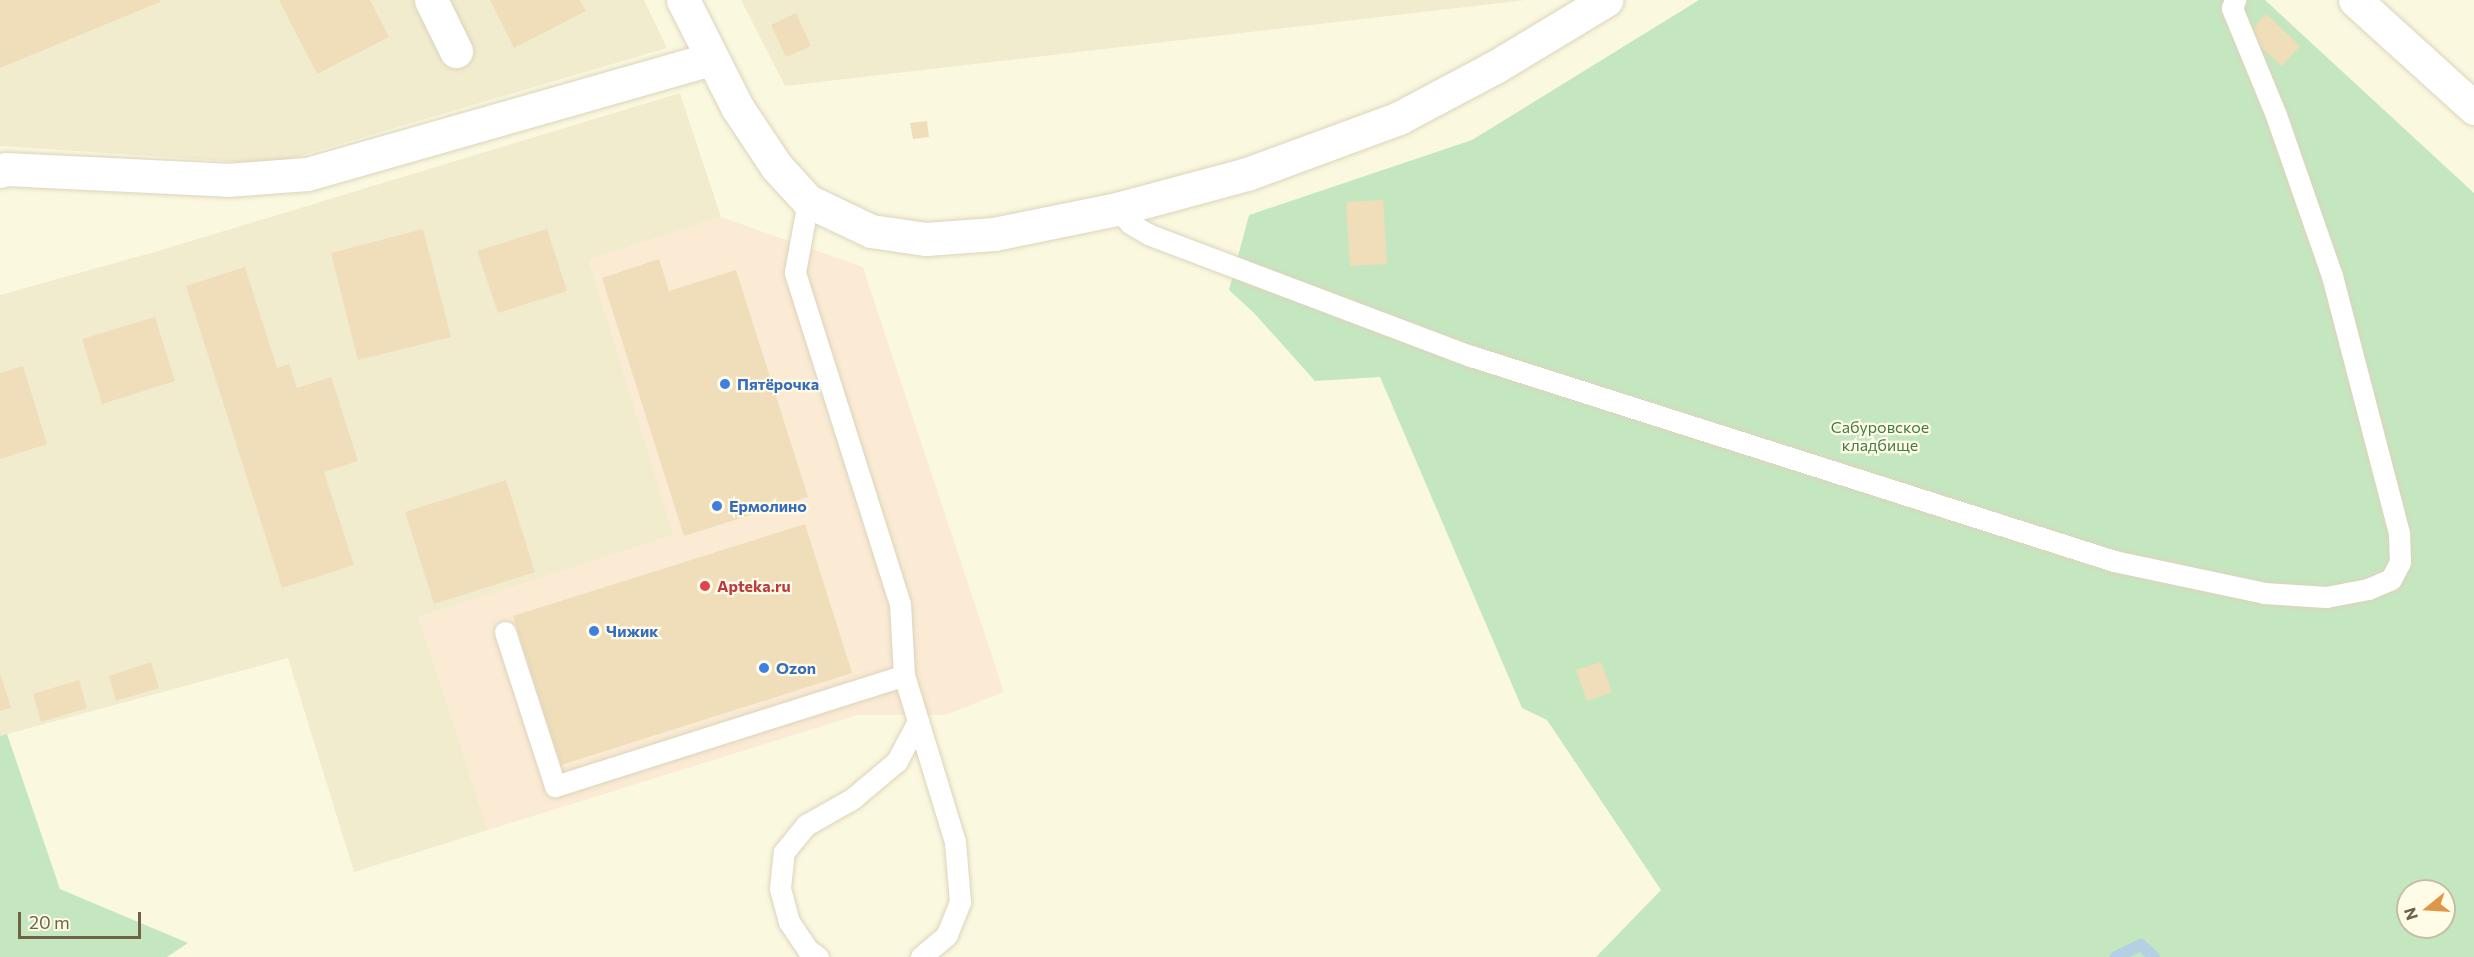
<!DOCTYPE html>
<meta charset="utf-8">
<style>
body{margin:0}
#map{position:relative;width:2474px;height:957px;overflow:hidden;background:#fbf8e0;font-family:Commissioner,sans-serif}
div>[style]{position:absolute}
[style*='--x']{left:calc(var(--x)*1px);top:calc(var(--y)*1px);width:calc(var(--w)*1px);rotate:calc(var(--a)*1deg)}
.residential>*{inset:0;background:#f2eccf}
.commercial>*{inset:0;background:#fbebd4}
.green>*{inset:0;background:#c5e7c0}
.stream>*{height:12px;margin:-6px;padding:0 6px;transform-origin:6px;border-radius:6px;background:#b6d0e3}
.building>*{inset:0;background:#efdeb9}
.roads{filter:drop-shadow(0 0 2px #dbd4bb) drop-shadow(0 0 2px #dbd4bb)}
.service>*{height:21px;margin:-10.5px;padding:0 10.5px;transform-origin:10.5px;border-radius:10.5px;background:#fff}
.minor>*{height:33px;margin:-16.5px;padding:0 16.5px;transform-origin:16.5px;border-radius:16.5px;background:#fff}
.tertiary>*{height:33px;margin:-16.5px;padding:0 16.5px;transform-origin:16.5px;border-radius:16.5px;background:#fff}
.dots>*{width:16px;height:16px;translate:-50% -50%;box-sizing:border-box;border:3px solid #fefbe6;border-radius:50%}
span{translate:-50% -50%;white-space:nowrap;text-align:center;line-height:1.15;-webkit-text-stroke:4.5px #fefbe6;paint-order:stroke}
.shop-label{font-size:16px;color:#366cbe;font-weight:700}
.left{translate:0 -50%;text-align:left}
.park-label{font-size:16px;color:#457b44}
.health-label{font-size:16px;color:#be3a42;font-weight:700}
.north{position:absolute;left:2396px;top:879px;width:60px;height:60px;box-sizing:border-box;background:#fefbe6;border:2px solid #c5bea7;border-radius:50%;rotate:252deg;font-size:16px;font-weight:700;line-height:24px;text-align:center;color:#706249}
.north::after{content:'';display:block;margin:auto;width:21px;height:27px;background:#e19549;clip-path:polygon(50% 0,100% 100%,50% 72%,0 100%)}
.scale{position:absolute;left:18px;top:912px;width:123px;height:27px;box-sizing:border-box;border:3px solid #706249;border-top:0;padding-left:8px;font-size:18px;line-height:21px;white-space:nowrap;color:#706249;-webkit-text-stroke:4px #fefbe6;paint-order:stroke}
</style>
<div id="map">
<div class="residential">
<i style="clip-path:polygon(0 0,644px 0,667px 48px,272px 164px,0 146px)"></i>
<i style="clip-path:polygon(741px 0,1527px 0,785px 86px)"></i>
<i style="clip-path:polygon(680px 93px,721px 217px,589px 260px,674px 535px,419px 617px,488px 830px,354px 872px,288px 658px,0 736px,0 295px,158px 251px)"></i>
</div>
<div class="commercial">
<i style="clip-path:polygon(721px 217px,863px 267px,1004px 692px,945px 715px,858px 715px,488px 830px,419px 617px,673px 535px,589px 260px)"></i>
</div>
<div class="green">
<i style="clip-path:polygon(evenodd,1699px 0,2265px 0,2474px 193px,2474px 957px,1596px 957px,1661px 890px,1547px 720px,1522px 708px,1380px 377px,1315px 381px,1254px 313px,1229px 290px,1249px 215px,1472px 140px,1699px 0,2408px 891px,2444px 891px,2444px 927px,2408px 927px,2408px 891px)"></i>
<i style="clip-path:polygon(7px 734px,60px 889px,188px 943px,167px 957px,0 957px,0 736px)"></i>
</div>
<div class="stream">
<i style="--x:2116;--y:957;--w:28;--a:-26"></i>
<i style="--x:2141;--y:945;--w:18;--a:43"></i>
</div>
<div class="building">
<i style="clip-path:polygon(0 0,160px 0,160px 2px,0 68px)"></i>
<i style="clip-path:polygon(279px 0,370px 0,389px 37px,317px 74px)"></i>
<i style="clip-path:polygon(490px 0,580px 0,586px 11px,514px 48px)"></i>
<i style="clip-path:polygon(796px 13px,811px 46px,786px 57px,771px 25px)"></i>
<i style="clip-path:polygon(2266px 14px,2300px 46px,2282px 66px,2247px 35px)"></i>
<i style="clip-path:polygon(927px 121px,929px 137px,913px 139px,910px 123px)"></i>
<i style="clip-path:polygon(1383px 200px,1387px 264px,1350px 266px,1346px 202px)"></i>
<i style="clip-path:polygon(423px 229px,451px 337px,358px 360px,331px 253px)"></i>
<i style="clip-path:polygon(547px 229px,567px 291px,498px 313px,477px 251px)"></i>
<i style="clip-path:polygon(659px 259px,669px 291px,736px 270px,808px 497px,684px 536px,602px 278px)"></i>
<i style="clip-path:polygon(245px 267px,277px 368px,289px 364px,297px 388px,331px 377px,358px 461px,324px 472px,354px 565px,282px 588px,186px 286px)"></i>
<i style="clip-path:polygon(155px 317px,175px 381px,102px 404px,82px 339px)"></i>
<i style="clip-path:polygon(23px 366px,47px 444px,0 459px,0 373px)"></i>
<i style="clip-path:polygon(506px 480px,535px 572px,434px 604px,405px 512px)"></i>
<i style="clip-path:polygon(805px 524px,852px 673px,561px 765px,513px 616px)"></i>
<i style="clip-path:polygon(151px 662px,159px 688px,116px 701px,109px 676px)"></i>
<i style="clip-path:polygon(1601px 662px,1612px 692px,1587px 701px,1576px 670px)"></i>
<i style="clip-path:polygon(0 673px,11px 708px,0 711px)"></i>
<i style="clip-path:polygon(79px 680px,87px 708px,41px 722px,33px 694px)"></i>
</div>
<div class="roads">
<div class="service">
<i style="--x:1117;--y:209;--w:21;--a:47"></i>
<i style="--x:1131;--y:224;--w:22;--a:30"></i>
<i style="--x:1150;--y:235;--w:343;--a:20.7"></i>
<i style="--x:1471;--y:356;--w:675;--a:17.68"></i>
<i style="--x:2114;--y:561;--w:153;--a:12"></i>
<i style="--x:2264;--y:593;--w:62;--a:3.7"></i>
<i style="--x:2326;--y:597;--w:43;--a:-10.8"></i>
<i style="--x:2368;--y:589;--w:25;--a:-23"></i>
<i style="--x:2391;--y:579;--w:19;--a:-62"></i>
<i style="--x:2400;--y:562;--w:29;--a:-92"></i>
<i style="--x:2399;--y:533;--w:266;--a:-104.6"></i>
<i style="--x:2332;--y:276;--w:170;--a:-109.2"></i>
<i style="--x:2276;--y:115;--w:116;--a:-112.4"></i>
<i style="--x:2232;--y:8;--w:9;--a:-69"></i>
<i style="--x:505;--y:632;--w:162;--a:72"></i>
<i style="--x:555;--y:786;--w:366;--a:-17.6"></i>
<i style="--x:904;--y:675;--w:71;--a:-93.2"></i>
<i style="--x:900;--y:604;--w:348;--a:-107.6"></i>
<i style="--x:795;--y:272;--w:72;--a:-79.6"></i>
<i style="--x:904;--y:675;--w:175;--a:73"></i>
<i style="--x:955;--y:842;--w:60;--a:85.2"></i>
<i style="--x:960;--y:902;--w:35;--a:112"></i>
<i style="--x:947;--y:935;--w:34;--a:140"></i>
<i style="--x:818;--y:957;--w:12;--a:-145"></i>
<i style="--x:808;--y:950;--w:34;--a:-124"></i>
<i style="--x:789;--y:922;--w:35;--a:-105"></i>
<i style="--x:780;--y:888;--w:36;--a:-84"></i>
<i style="--x:784;--y:852;--w:35;--a:-51"></i>
<i style="--x:806;--y:825;--w:53;--a:-29.5"></i>
<i style="--x:852;--y:799;--w:59;--a:-40.2"></i>
<i style="--x:897;--y:761;--w:43;--a:-62.2"></i>
</div>
<div class="minor">
<i style="--x:431;--y:0;--w:57;--a:63.9"></i>
<i style="--x:2355;--y:0;--w:161;--a:42.2"></i>
<i style="--x:0;--y:171;--w:6;--a:-18"></i>
<i style="--x:6;--y:169;--w:221;--a:2.8"></i>
<i style="--x:227;--y:180;--w:80;--a:-4.3"></i>
<i style="--x:307;--y:174;--w:421;--a:-15.9"></i>
</div>
<div class="tertiary">
<i style="--x:683;--y:0;--w:120;--a:63.2"></i>
<i style="--x:737;--y:107;--w:71;--a:56.5"></i>
<i style="--x:776;--y:166;--w:47;--a:47.6"></i>
<i style="--x:808;--y:201;--w:70;--a:25.5"></i>
<i style="--x:871;--y:231;--w:56;--a:8.3"></i>
<i style="--x:926;--y:239;--w:68;--a:-4.2"></i>
<i style="--x:994;--y:234;--w:126;--a:-11.5"></i>
<i style="--x:1117;--y:209;--w:135;--a:-15.1"></i>
<i style="--x:1247;--y:174;--w:162;--a:-20.2"></i>
<i style="--x:1399;--y:118;--w:109;--a:-28"></i>
<i style="--x:1495;--y:67;--w:130;--a:-31.1"></i>
</div>
</div>
<div class="dots">
<i style="left:725px;top:384px;background:#3f7fe0"></i>
<i style="left:717px;top:506px;background:#3f7fe0"></i>
<i style="left:705px;top:586px;background:#e0444e"></i>
<i style="left:594px;top:631px;background:#3f7fe0"></i>
<i style="left:764px;top:668px;background:#3f7fe0"></i>
</div>
<div class="shop-label">
<span class="left" style="left:737px;top:384px">Пятёрочка</span>
<span class="left" style="left:729px;top:506px">Ермолино</span>
<span class="left" style="left:606px;top:631px">Чижик</span>
<span class="left" style="left:776px;top:668px">Ozon</span>
</div>
<div class="park-label">
<span style="left:1880px;top:436px">Сабуровское<br>кладбище</span>
</div>
<div class="health-label">
<span class="left" style="left:717px;top:586px">Apteka.ru</span>
</div>
<div class="north">N</div>
<div class="scale">20 m</div>
</div>
